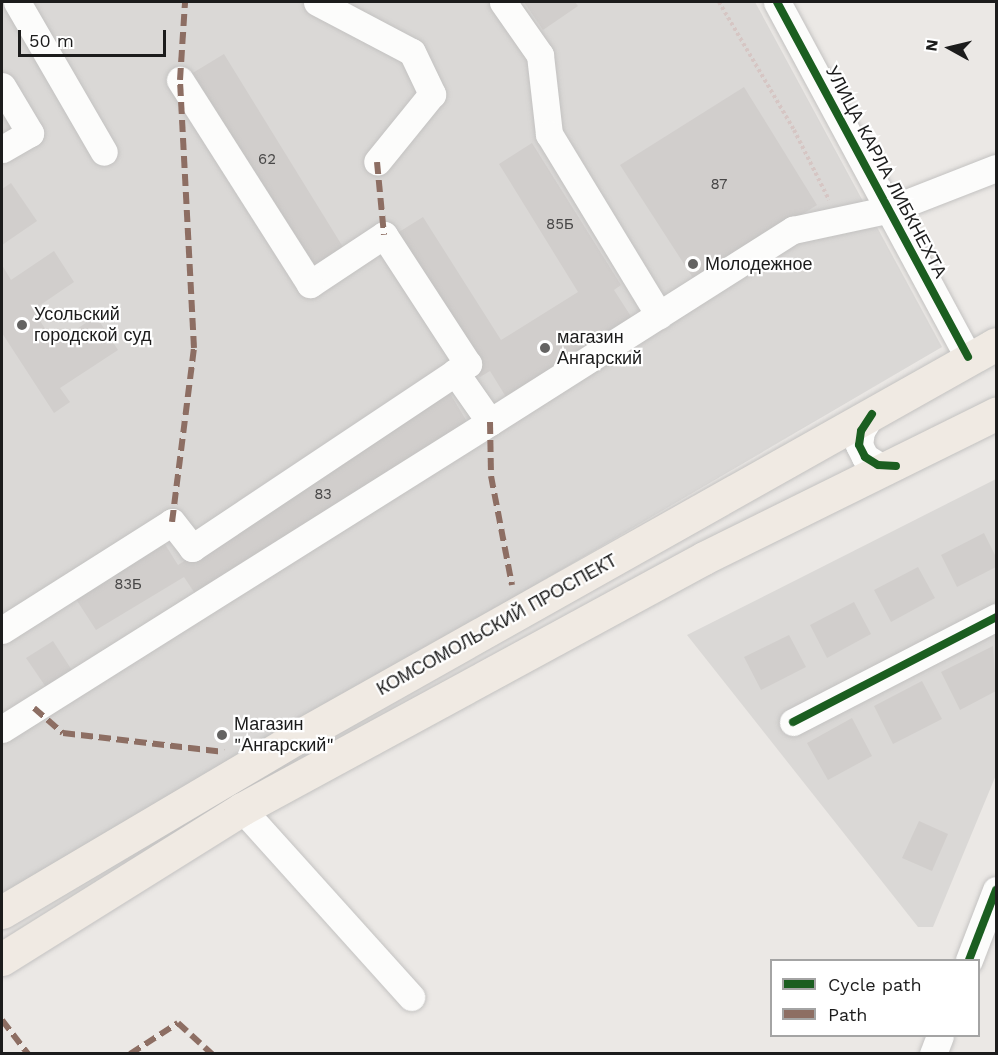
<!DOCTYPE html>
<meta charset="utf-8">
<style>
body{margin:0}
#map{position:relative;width:998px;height:1055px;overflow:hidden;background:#ebe8e5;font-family:"Work Sans",sans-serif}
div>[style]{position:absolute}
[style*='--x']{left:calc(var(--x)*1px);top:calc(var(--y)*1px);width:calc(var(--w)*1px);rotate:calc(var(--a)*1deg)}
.residential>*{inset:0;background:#dad8d6}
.building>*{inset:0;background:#d1cecc}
.path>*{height:4px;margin-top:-2px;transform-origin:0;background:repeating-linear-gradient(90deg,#d6c6c4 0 3px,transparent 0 6px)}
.roads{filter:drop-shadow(0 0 2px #c3c2c1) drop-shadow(0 0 2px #c3c2c1)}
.minor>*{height:27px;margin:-13.5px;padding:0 13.5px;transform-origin:13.5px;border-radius:13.5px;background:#fcfcfb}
.major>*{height:33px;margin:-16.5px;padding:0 16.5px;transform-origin:16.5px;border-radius:16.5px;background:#f0eae3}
.quiet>*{height:6px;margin-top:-3px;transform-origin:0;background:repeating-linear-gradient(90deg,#8d6e63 0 12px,transparent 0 18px)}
.cycleway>*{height:8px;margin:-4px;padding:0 4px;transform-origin:4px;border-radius:4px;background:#1b5e20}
.dots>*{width:16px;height:16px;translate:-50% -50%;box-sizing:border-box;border:3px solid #fff;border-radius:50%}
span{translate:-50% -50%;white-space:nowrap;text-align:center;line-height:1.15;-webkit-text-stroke:4.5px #fff;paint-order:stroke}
.number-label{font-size:15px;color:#494848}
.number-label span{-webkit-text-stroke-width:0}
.street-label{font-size:18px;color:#1c1c1c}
.poi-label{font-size:18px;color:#1c1c1c}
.left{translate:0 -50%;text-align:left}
.frame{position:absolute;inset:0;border:3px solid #1c1c1c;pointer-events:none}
.legend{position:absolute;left:770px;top:959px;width:210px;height:78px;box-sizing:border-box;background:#fff;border:2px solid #a4a4a4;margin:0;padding:8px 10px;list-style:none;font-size:18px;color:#1c1c1c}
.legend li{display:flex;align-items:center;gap:12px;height:30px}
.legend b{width:30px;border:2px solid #a4a4a4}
.north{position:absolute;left:920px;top:18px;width:60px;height:60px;-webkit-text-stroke:4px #fff;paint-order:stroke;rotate:278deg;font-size:16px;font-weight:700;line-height:24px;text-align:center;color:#1c1c1c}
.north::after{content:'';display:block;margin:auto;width:21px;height:27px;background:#1c1c1c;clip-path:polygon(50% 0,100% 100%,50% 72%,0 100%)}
.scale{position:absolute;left:18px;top:30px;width:148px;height:27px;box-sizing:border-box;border:3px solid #1c1c1c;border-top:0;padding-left:8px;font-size:18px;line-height:21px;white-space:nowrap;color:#1c1c1c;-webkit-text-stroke:4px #fff;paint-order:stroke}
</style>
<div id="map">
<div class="residential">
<i style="clip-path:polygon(2px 2px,755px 2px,942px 347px,2px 897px)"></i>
<i style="clip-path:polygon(996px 479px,996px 775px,933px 927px,918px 927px,687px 635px)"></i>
</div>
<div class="building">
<i style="clip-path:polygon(524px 2px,575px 2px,578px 6px,543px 30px)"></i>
<i style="clip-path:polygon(224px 54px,343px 247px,311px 267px,191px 74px)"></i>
<i style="clip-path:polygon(744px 87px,817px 205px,695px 281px,620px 165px)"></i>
<i style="clip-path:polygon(532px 143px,621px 285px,614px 290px,632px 318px,506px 397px,490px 371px,480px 377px,391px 237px,423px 217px,501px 340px,578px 292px,499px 164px)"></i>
<i style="clip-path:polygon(11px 183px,37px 221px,2px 245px,2px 189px)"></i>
<i style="clip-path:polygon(54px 251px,74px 282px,33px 310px,55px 344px,96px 316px,118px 350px,60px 388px,70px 402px,54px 413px,2px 333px,2px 265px,11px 280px)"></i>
<i style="clip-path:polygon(449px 392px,469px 425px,198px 598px,184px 577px,96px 630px,72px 593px,161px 538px,178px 565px)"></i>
<i style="clip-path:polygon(984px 533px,996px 557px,996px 567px,957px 587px,941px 555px)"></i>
<i style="clip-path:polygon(918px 567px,935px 598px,891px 622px,874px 590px)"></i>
<i style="clip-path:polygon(854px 602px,871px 634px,827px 658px,810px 625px)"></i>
<i style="clip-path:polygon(789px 635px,806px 667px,761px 690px,744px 657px)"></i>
<i style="clip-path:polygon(53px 641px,75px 675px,50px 693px,26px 658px)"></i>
<i style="clip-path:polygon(993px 646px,996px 691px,960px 710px,941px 672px)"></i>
<i style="clip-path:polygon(922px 681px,942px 719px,893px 744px,874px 706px)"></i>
<i style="clip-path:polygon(852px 718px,872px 756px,828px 780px,807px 743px)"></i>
<i style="clip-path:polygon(919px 821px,948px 834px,932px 871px,902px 858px)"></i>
</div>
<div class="path">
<i style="--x:719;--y:2;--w:148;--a:59.6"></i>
<i style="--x:794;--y:130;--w:78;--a:63.4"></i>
</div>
<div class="roads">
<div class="minor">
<i style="--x:17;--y:2;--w:173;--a:59.9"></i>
<i style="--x:317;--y:2;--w:107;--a:27.8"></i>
<i style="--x:412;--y:52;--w:47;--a:64.5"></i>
<i style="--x:432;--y:94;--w:87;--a:129"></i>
<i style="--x:503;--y:2;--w:65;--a:55.1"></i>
<i style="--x:540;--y:55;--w:80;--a:83.5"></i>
<i style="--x:549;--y:134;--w:212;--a:58.7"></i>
<i style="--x:777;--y:2;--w:403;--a:61.7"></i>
<i style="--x:2;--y:86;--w:55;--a:59.2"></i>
<i style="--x:30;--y:133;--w:32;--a:150"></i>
<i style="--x:455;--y:372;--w:61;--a:55"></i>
<i style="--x:490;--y:422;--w:359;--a:-32.4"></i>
<i style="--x:793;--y:230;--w:100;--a:-12.1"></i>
<i style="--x:891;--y:209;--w:113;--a:-21.3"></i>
<i style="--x:872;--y:414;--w:20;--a:123"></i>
<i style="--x:861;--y:431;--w:14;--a:98"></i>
<i style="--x:859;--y:445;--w:13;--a:63"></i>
<i style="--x:865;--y:457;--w:15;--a:32"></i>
<i style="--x:878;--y:465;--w:18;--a:3"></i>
<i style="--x:2;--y:630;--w:201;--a:-32.4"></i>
<i style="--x:172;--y:522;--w:33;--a:52"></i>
<i style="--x:192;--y:548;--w:332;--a:-33.7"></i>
<i style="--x:468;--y:364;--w:154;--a:-123.1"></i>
<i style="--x:384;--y:235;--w:89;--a:146.5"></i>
<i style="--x:310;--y:284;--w:242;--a:-122.5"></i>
<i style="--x:793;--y:722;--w:229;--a:-27.3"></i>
<i style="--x:2;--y:729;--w:577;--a:-32.17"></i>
<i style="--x:242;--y:809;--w:253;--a:48"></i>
<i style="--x:969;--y:960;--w:75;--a:-68.9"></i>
<i style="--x:933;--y:1054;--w:19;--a:-69"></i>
</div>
<div class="major">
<i style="--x:2;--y:912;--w:342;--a:-30.6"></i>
<i style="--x:296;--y:738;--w:803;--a:-29.37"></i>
<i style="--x:2;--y:959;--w:283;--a:-32"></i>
<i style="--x:242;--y:809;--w:526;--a:-28.51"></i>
<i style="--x:704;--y:558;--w:326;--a:-26.3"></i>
</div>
</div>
<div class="quiet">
<i style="--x:377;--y:162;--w:73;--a:84.5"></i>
<i style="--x:490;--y:422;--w:54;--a:88.9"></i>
<i style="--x:491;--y:476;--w:111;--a:79.1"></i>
<i style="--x:172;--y:522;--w:175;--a:-82.8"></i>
<i style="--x:194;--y:348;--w:268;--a:-93"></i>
<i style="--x:180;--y:80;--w:78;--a:-86.3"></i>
<i style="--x:34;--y:708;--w:38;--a:41"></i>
<i style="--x:63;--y:733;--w:162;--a:6.7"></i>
<i style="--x:2;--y:1020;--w:43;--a:52.6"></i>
<i style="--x:130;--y:1054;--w:57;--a:-32.9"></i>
<i style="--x:178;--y:1023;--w:46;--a:42.4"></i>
</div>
<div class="cycleway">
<i style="--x:777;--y:2;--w:403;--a:61.7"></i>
<i style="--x:872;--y:414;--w:20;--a:123"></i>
<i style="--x:861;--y:431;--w:14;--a:98"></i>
<i style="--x:859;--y:445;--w:13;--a:63"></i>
<i style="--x:865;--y:457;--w:15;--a:32"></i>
<i style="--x:878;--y:465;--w:18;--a:3"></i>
<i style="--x:793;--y:722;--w:229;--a:-27.3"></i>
<i style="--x:969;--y:960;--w:75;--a:-68.9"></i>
</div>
<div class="dots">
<i style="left:693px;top:264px;background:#646362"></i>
<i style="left:22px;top:325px;background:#646362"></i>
<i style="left:545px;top:348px;background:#646362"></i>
<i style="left:222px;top:735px;background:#646362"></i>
</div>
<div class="number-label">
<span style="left:267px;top:160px">62</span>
<span style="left:719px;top:185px">87</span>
<span style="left:560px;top:225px">85Б</span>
<span style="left:323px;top:495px">83</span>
<span style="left:128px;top:585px">83Б</span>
</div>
<div class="street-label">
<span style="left:886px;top:172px;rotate:62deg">УЛИЦА КАРЛА ЛИБКНЕХТА</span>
<span style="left:497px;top:625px;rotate:-29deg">КОМСОМОЛЬСКИЙ ПРОСПЕКТ</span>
</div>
<div class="poi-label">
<span class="left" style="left:705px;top:264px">Молодежное</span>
<span class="left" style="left:34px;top:325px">Усольский<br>городской суд</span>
<span class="left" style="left:557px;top:348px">магазин<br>Ангарский</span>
<span class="left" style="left:234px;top:735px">Магазин<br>"Ангарский"</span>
</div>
<div class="frame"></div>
<ul class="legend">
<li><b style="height:8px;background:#1b5e20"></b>Cycle path</li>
<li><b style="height:8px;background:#8d6e63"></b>Path</li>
</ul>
<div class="north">N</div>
<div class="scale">50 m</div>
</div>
